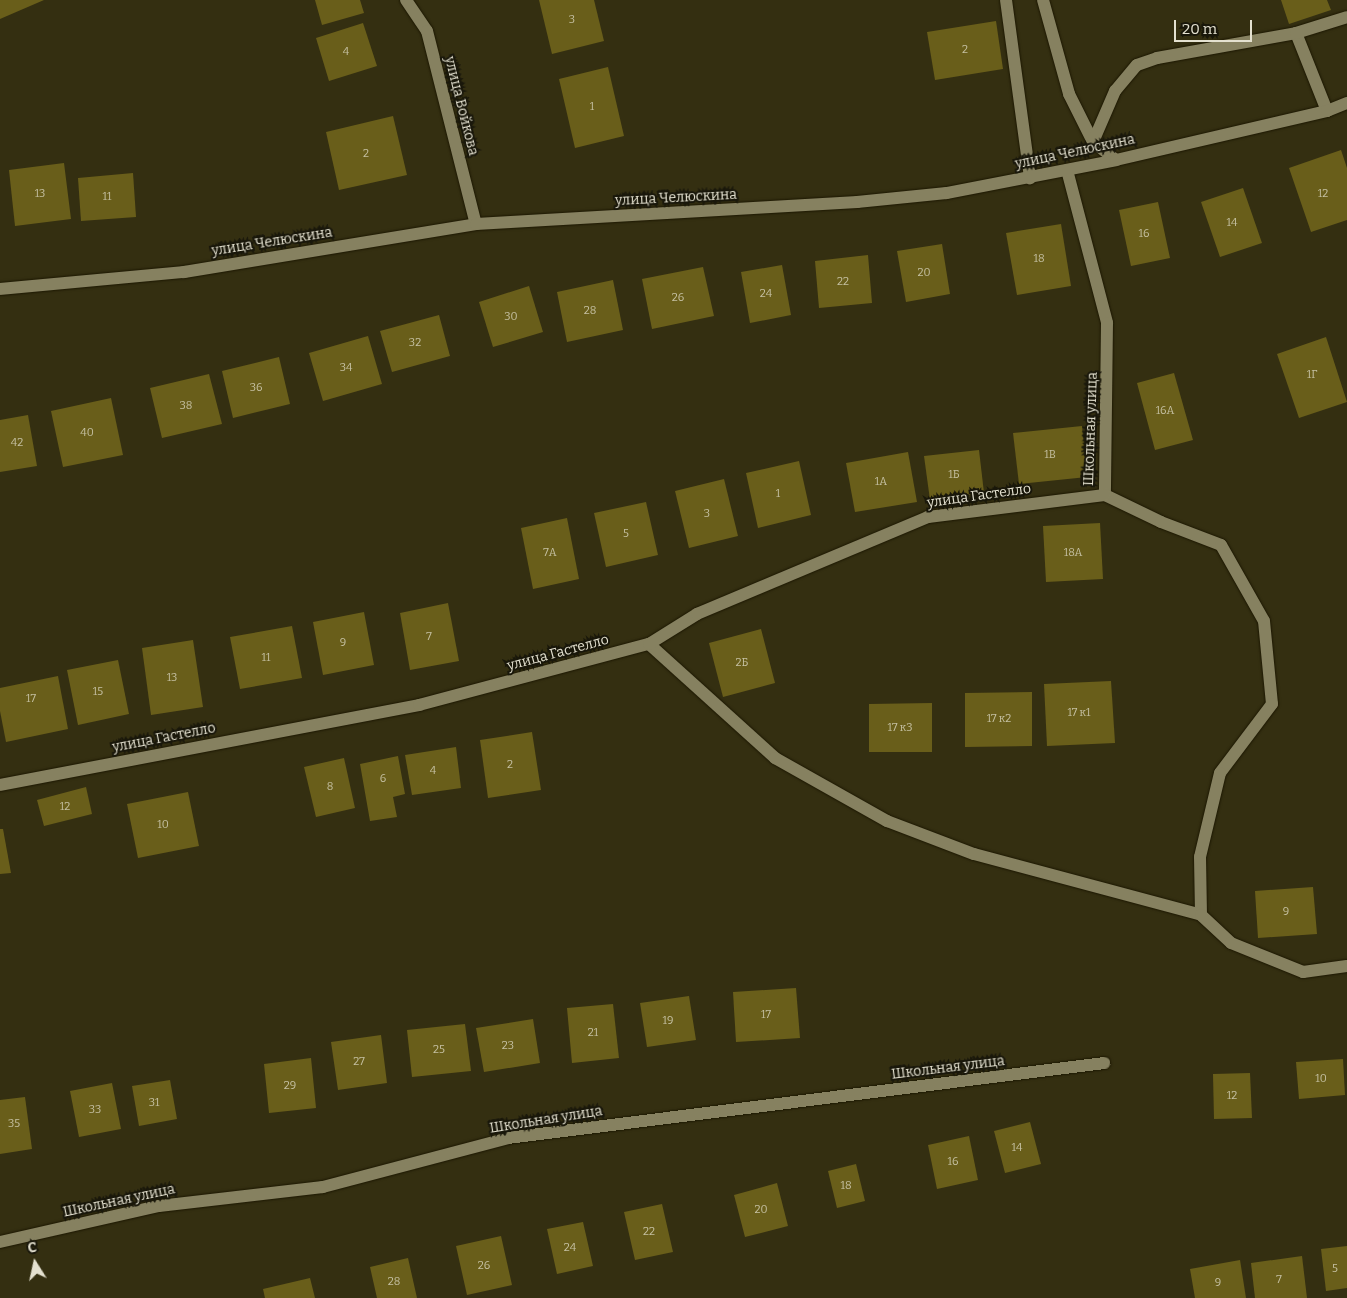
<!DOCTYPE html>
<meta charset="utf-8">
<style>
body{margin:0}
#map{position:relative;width:1347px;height:1298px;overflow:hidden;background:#342f11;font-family:Bitter,serif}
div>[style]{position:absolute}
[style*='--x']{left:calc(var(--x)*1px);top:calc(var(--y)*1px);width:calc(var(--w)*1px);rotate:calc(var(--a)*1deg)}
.building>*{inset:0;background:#695e1a}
.roads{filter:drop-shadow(0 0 1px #1c1700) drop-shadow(0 0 1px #1c1700)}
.minor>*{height:12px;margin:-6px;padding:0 6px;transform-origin:6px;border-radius:6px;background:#868160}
span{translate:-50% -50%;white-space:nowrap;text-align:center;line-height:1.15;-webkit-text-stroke:4px #19170a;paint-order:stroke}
.number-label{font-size:11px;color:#c5c0a2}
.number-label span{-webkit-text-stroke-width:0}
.street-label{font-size:14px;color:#e4e1d0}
.north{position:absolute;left:10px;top:1238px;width:50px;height:50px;-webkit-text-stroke:4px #19170a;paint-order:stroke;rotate:350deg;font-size:14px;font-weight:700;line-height:20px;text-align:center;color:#e4e1d0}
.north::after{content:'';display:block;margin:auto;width:18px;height:22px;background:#e4e1d0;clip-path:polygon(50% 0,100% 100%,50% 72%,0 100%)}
.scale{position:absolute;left:1174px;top:20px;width:78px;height:22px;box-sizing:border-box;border:2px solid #e4e1d0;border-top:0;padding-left:6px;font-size:15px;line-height:18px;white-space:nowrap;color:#e4e1d0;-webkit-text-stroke:4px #19170a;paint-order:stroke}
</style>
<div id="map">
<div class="building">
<i style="clip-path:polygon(0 0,44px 0,0 19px)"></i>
<i style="clip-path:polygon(315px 0,360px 0,364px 13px,322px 25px)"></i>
<i style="clip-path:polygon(539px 0,594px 0,604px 41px,552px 54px)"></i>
<i style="clip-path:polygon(1281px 0,1327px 0,1331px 10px,1289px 24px)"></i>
<i style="clip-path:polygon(996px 21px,1003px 69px,935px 80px,927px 32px)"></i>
<i style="clip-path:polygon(363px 23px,377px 66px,329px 81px,316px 38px)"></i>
<i style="clip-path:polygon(608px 67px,624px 136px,575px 148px,559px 79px)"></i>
<i style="clip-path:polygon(393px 116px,407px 175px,339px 190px,326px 132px)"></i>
<i style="clip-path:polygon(1341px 150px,1347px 168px,1347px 220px,1311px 232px,1289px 168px)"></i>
<i style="clip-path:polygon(64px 163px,71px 219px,15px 226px,9px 170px)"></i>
<i style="clip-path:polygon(133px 173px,136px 217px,81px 221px,78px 178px)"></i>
<i style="clip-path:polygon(1243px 188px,1262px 243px,1220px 257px,1201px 202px)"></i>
<i style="clip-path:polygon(1158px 202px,1170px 258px,1131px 266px,1119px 210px)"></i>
<i style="clip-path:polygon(1061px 224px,1071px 286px,1017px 295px,1006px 233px)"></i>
<i style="clip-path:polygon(942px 244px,950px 294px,906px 302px,897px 251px)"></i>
<i style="clip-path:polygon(868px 255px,872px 303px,819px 308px,815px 261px)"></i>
<i style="clip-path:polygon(782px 265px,791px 315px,750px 323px,741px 272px)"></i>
<i style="clip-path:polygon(703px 267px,714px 316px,652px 329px,642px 279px)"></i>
<i style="clip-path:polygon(613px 280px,623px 330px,567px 342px,557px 292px)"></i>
<i style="clip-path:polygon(529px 286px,543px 332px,493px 347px,479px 302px)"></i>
<i style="clip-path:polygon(439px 315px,450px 356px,392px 372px,380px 331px)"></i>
<i style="clip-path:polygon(368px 336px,382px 384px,323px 401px,309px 353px)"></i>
<i style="clip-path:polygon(1326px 337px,1347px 402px,1299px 418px,1277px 354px)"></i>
<i style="clip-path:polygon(279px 357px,290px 404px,233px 418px,222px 371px)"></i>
<i style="clip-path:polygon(1174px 373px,1193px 440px,1155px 450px,1137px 383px)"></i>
<i style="clip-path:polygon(209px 374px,222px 424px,162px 438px,150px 388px)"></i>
<i style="clip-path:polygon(111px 398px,123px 455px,63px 467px,51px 411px)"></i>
<i style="clip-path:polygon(28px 415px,37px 466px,0 472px,0 420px)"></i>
<i style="clip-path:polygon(1082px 426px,1087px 477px,1019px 484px,1013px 433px)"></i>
<i style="clip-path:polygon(979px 450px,984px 493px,930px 500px,924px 456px)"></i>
<i style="clip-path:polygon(908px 452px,917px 502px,855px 512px,846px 463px)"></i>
<i style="clip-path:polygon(799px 461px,811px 515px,758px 528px,746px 473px)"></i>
<i style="clip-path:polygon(724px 479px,738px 536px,689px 548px,675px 491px)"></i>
<i style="clip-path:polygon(646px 502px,658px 555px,606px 567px,594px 513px)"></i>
<i style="clip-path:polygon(567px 518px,579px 579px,533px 589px,521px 528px)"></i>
<i style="clip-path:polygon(1100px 523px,1103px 579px,1046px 582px,1043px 526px)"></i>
<i style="clip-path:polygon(448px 603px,459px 661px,410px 670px,400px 613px)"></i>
<i style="clip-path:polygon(364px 612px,374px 665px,323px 675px,313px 622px)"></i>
<i style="clip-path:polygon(292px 626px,302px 678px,240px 689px,230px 637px)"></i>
<i style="clip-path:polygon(761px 629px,775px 683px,723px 697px,709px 643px)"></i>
<i style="clip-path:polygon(193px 640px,203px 707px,151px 715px,142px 648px)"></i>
<i style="clip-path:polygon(118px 660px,129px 714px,78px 725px,67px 670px)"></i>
<i style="clip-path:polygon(58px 676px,68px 729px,6px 742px,0 711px,0 688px)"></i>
<i style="clip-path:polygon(1111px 681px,1115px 743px,1047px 746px,1044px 684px)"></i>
<i style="clip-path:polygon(1032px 692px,1032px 746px,965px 747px,965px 693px)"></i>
<i style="clip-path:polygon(932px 703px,932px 752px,869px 752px,869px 704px)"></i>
<i style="clip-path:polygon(532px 732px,541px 790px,488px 798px,480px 740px)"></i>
<i style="clip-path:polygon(456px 747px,461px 788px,412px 795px,405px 755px)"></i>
<i style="clip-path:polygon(398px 756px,405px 794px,393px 797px,397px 817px,370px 821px,360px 764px)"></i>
<i style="clip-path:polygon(344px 758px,355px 808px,316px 817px,304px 767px)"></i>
<i style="clip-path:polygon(86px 787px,92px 814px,44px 826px,37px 800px)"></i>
<i style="clip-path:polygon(188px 792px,199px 846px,138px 858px,127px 804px)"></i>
<i style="clip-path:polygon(0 829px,3px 829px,11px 873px,0 874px)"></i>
<i style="clip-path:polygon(1313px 887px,1317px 934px,1258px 938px,1255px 891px)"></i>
<i style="clip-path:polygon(796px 988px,800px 1038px,736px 1042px,733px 992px)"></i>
<i style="clip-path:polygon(689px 996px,696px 1040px,647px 1047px,640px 1003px)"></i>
<i style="clip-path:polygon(613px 1004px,619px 1058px,572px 1063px,567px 1008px)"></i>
<i style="clip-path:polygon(533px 1019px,540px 1063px,484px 1072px,476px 1028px)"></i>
<i style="clip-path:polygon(465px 1024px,471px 1071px,412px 1077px,407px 1030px)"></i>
<i style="clip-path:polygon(381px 1035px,387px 1083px,338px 1090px,331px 1042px)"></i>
<i style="clip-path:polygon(311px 1058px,316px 1108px,269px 1113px,264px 1064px)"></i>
<i style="clip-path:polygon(1343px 1059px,1345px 1095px,1299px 1099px,1296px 1062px)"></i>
<i style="clip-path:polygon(1250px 1073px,1252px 1118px,1214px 1119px,1213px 1074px)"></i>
<i style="clip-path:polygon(170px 1080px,177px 1119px,139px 1126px,132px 1086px)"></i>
<i style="clip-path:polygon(112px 1083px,121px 1129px,79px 1137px,70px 1091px)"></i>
<i style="clip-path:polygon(25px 1097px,32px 1149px,0 1154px,0 1100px)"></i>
<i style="clip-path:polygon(1030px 1122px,1041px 1164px,1005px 1173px,994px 1131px)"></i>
<i style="clip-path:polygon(969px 1136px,978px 1180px,937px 1189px,928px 1145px)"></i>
<i style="clip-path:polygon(856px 1164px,865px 1201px,837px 1208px,828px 1171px)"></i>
<i style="clip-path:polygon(777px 1183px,788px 1226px,745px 1237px,734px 1195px)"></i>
<i style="clip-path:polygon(662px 1204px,673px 1252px,635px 1260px,624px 1212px)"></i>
<i style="clip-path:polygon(583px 1222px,593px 1266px,557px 1274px,547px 1229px)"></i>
<i style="clip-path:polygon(501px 1236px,512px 1285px,467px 1295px,456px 1246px)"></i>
<i style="clip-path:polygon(1347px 1246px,1347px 1288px,1326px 1291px,1321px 1249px)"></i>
<i style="clip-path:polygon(1302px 1256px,1307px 1298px,1255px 1298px,1251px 1263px)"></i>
<i style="clip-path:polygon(408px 1258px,417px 1298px,377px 1298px,370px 1267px)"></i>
<i style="clip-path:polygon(1240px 1260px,1246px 1298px,1195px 1298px,1190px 1269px)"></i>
<i style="clip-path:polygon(310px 1278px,315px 1298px,265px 1298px,263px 1289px)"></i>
</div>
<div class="roads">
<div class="minor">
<i style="--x:406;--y:0;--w:37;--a:56"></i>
<i style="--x:427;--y:31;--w:199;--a:75.8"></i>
<i style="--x:1006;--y:0;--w:180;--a:82.3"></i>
<i style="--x:1043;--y:0;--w:98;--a:74.5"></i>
<i style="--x:1069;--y:94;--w:54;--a:63.4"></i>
<i style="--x:1093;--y:142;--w:29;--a:38"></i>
<i style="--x:1296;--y:33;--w:84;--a:68.3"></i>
<i style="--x:1093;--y:142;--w:56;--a:-66.7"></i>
<i style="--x:1115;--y:91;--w:34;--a:-50"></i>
<i style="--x:1137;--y:65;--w:21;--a:-19"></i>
<i style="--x:1157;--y:58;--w:141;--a:-10.2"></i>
<i style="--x:1296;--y:33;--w:53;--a:-17.4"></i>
<i style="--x:1067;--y:170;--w:158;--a:75.3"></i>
<i style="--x:1107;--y:323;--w:172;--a:90.7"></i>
<i style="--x:1105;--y:495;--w:62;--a:25.7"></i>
<i style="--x:1161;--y:522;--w:64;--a:21"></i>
<i style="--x:1221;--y:545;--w:87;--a:60.5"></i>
<i style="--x:1264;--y:621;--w:83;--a:84.5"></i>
<i style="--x:1272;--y:704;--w:86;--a:127"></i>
<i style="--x:1220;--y:773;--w:86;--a:103.4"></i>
<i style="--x:1200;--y:857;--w:58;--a:89"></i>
<i style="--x:0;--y:289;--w:185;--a:-5.3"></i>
<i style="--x:184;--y:272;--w:296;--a:-9.3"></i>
<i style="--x:476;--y:224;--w:382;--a:-3.3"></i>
<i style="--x:857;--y:202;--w:90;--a:-5.7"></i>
<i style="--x:947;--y:193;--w:172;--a:-11"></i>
<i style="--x:1116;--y:160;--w:217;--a:-13.1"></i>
<i style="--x:1327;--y:111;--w:22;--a:-22"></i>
<i style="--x:649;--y:644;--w:170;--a:42.1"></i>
<i style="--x:775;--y:758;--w:129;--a:29.4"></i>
<i style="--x:887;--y:821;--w:93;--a:20.8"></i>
<i style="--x:974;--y:854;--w:235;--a:15"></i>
<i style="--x:1201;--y:915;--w:41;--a:43"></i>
<i style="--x:1231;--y:943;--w:78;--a:21.9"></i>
<i style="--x:1303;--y:972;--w:44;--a:-7.8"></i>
<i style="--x:0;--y:785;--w:427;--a:-10.8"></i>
<i style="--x:419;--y:705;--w:238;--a:-14.9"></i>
<i style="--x:649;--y:644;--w:57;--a:-32"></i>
<i style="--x:697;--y:614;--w:251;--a:-22.8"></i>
<i style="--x:928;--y:517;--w:178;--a:-7.1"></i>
<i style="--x:0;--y:1242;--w:163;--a:-12.8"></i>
<i style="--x:159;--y:1206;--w:165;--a:-6.6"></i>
<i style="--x:323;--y:1187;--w:191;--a:-14.8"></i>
<i style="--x:508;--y:1138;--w:601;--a:-7.17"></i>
</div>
</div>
<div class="number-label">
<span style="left:572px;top:20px">3</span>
<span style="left:965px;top:50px">2</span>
<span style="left:346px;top:52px">4</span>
<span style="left:592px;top:107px">1</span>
<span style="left:366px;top:154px">2</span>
<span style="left:40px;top:194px">13</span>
<span style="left:1323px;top:194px">12</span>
<span style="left:107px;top:197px">11</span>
<span style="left:1232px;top:223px">14</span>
<span style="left:1144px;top:234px">16</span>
<span style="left:1039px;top:259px">18</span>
<span style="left:924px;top:273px">20</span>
<span style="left:843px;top:282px">22</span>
<span style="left:766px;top:294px">24</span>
<span style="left:678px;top:298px">26</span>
<span style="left:590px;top:311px">28</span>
<span style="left:511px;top:317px">30</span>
<span style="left:415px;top:343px">32</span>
<span style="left:346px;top:368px">34</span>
<span style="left:1312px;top:375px">1Г</span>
<span style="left:256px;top:388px">36</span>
<span style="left:186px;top:406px">38</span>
<span style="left:1165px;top:411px">16А</span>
<span style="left:87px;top:433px">40</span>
<span style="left:17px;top:443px">42</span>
<span style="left:1050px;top:455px">1В</span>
<span style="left:954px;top:475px">1Б</span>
<span style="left:881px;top:482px">1А</span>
<span style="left:778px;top:494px">1</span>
<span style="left:707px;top:514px">3</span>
<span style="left:626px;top:534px">5</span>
<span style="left:550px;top:553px">7А</span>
<span style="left:1073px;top:553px">18А</span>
<span style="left:429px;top:637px">7</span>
<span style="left:343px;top:643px">9</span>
<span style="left:266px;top:658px">11</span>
<span style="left:742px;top:663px">2Б</span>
<span style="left:172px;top:678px">13</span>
<span style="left:98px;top:692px">15</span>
<span style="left:31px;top:699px">17</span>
<span style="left:1079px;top:713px">17 к1</span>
<span style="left:999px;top:719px">17 к2</span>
<span style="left:900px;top:728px">17 к3</span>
<span style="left:510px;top:765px">2</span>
<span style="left:433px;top:771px">4</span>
<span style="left:383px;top:779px">6</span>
<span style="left:330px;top:787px">8</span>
<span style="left:65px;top:807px">12</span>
<span style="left:163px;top:825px">10</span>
<span style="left:1286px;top:912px">9</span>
<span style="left:766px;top:1015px">17</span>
<span style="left:668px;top:1021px">19</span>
<span style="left:593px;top:1033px">21</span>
<span style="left:508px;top:1046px">23</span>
<span style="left:439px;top:1050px">25</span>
<span style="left:359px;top:1062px">27</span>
<span style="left:1321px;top:1079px">10</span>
<span style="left:290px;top:1086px">29</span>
<span style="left:1232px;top:1096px">12</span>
<span style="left:154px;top:1103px">31</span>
<span style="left:95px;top:1110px">33</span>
<span style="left:14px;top:1124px">35</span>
<span style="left:1017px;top:1148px">14</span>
<span style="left:953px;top:1162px">16</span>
<span style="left:846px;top:1186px">18</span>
<span style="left:761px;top:1210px">20</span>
<span style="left:649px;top:1232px">22</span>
<span style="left:570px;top:1248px">24</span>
<span style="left:484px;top:1266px">26</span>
<span style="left:1335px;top:1269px">5</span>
<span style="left:1279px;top:1280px">7</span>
<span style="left:394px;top:1282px">28</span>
<span style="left:1218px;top:1283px">9</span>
</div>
<div class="street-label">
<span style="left:461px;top:106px;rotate:76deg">улица Войкова</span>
<span style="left:1075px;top:152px;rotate:-12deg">улица Челюскина</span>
<span style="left:676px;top:198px;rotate:-3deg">улица Челюскина</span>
<span style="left:272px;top:242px;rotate:-9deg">улица Челюскина</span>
<span style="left:1091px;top:429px;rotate:-88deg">Школьная улица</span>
<span style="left:979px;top:496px;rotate:-8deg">улица Гастелло</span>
<span style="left:558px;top:653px;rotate:-15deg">улица Гастелло</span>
<span style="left:164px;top:738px;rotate:-11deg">улица Гастелло</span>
<span style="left:948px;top:1068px;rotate:-7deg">Школьная улица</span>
<span style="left:546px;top:1120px;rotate:-9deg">Школьная улица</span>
<span style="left:119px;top:1201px;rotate:-12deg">Школьная улица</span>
</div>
<div class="north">С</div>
<div class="scale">20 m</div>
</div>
